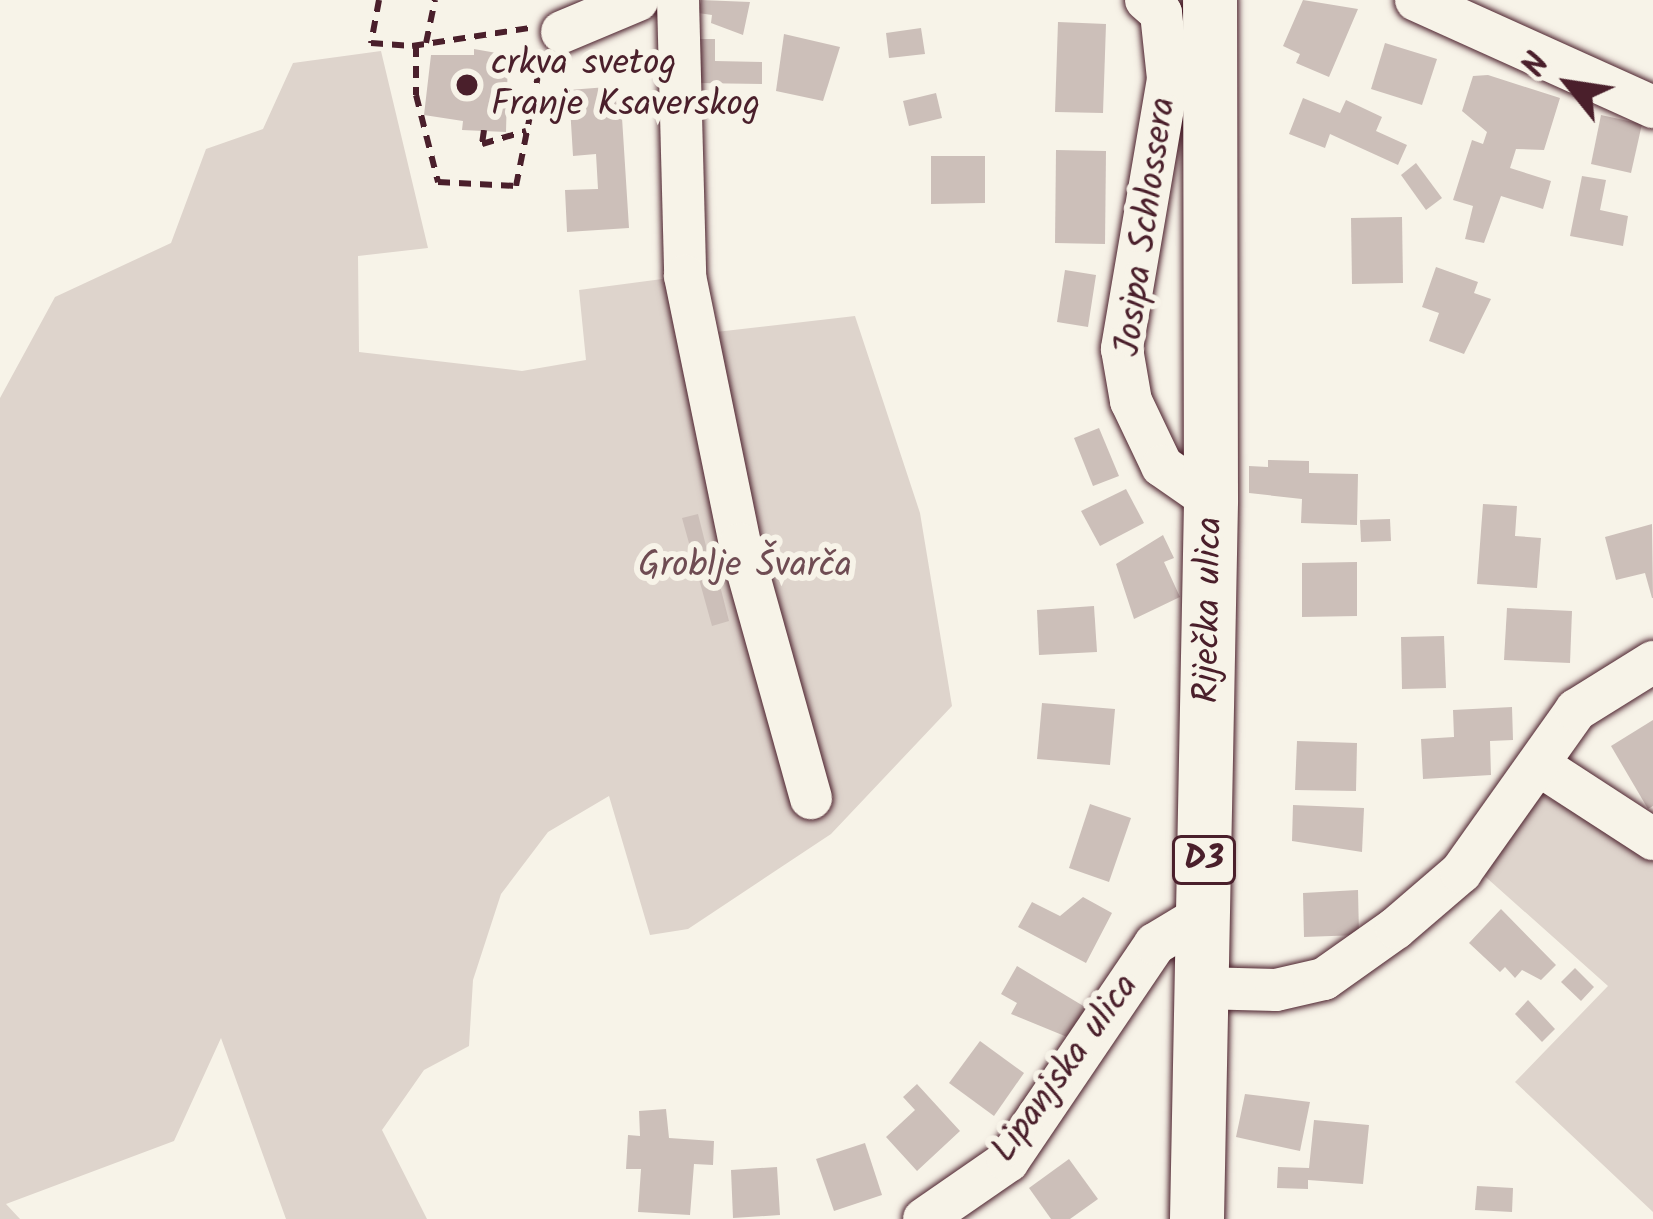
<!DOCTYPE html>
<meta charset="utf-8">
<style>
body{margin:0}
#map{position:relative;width:1653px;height:1219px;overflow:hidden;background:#f7f3e8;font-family:Kalam,sans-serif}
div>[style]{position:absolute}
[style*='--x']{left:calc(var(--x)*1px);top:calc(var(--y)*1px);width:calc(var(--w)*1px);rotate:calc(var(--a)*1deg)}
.green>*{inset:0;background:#ded4cc}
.building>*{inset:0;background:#ccbfb9}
.path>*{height:6px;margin-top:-3px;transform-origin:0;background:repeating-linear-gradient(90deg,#4a1f2b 0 12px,transparent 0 21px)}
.roads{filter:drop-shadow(0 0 3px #4a1f2b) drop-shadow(0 0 3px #4a1f2b)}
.minor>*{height:42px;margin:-21px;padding:0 21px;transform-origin:21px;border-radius:21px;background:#f7f3e8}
.major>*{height:54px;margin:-27px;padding:0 27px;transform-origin:27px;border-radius:27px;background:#f7f3e8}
.dots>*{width:33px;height:33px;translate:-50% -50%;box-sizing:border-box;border:6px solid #f7f3e8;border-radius:50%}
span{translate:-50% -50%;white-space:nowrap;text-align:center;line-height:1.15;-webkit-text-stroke:12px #f7f3e8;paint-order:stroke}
.shield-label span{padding:3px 9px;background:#f7f3e8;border:3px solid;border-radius:9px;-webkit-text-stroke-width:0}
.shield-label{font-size:33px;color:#4a1f2b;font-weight:700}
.poi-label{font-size:36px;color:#4a1f2b}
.left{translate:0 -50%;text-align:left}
.street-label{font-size:36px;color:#4a1f2b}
.park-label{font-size:36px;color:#6f4c53}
.north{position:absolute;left:1509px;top:24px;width:120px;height:120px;-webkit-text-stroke:9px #f7f3e8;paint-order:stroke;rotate:300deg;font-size:33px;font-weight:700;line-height:48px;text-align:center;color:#4a1f2b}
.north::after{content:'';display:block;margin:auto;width:42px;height:54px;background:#4a1f2b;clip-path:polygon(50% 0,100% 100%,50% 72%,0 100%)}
</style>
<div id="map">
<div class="green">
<i style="clip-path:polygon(381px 51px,428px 248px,358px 256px,359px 352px,522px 371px,586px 360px,579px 290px,685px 276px,707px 333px,855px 316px,920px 513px,952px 706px,831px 834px,688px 929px,650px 935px,609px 796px,548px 832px,501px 894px,473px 980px,469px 1046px,424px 1070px,382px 1130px,427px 1219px,286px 1219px,221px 1038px,174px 1141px,6px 1204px,20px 1219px,0 1219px,0 398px,55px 297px,171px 243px,206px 149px,263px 129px,293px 63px)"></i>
<i style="clip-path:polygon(1538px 792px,1653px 856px,1653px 1212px,1515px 1082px,1608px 986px,1479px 871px)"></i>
</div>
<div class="building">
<i style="clip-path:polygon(701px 0,750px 2px,743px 35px,711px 23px,712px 15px,698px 13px)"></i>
<i style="clip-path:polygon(1303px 0,1358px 9px,1329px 77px,1296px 63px,1300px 54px,1283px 46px)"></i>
<i style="clip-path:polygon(1058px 22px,1106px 24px,1103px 113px,1055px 112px)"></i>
<i style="clip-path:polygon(921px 28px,925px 54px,889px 58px,886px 33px)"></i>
<i style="clip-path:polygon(784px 34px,840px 47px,823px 101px,776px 91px)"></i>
<i style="clip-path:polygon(697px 39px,715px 39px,715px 61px,762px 62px,762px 84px,696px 83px)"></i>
<i style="clip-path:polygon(1385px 43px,1437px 59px,1422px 105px,1371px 89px)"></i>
<i style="clip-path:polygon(474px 49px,508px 55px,506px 132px,462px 130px,463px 121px,424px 115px,431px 55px,474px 55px)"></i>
<i style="clip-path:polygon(1488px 75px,1560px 98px,1544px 150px,1516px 149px,1510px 168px,1551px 181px,1543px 209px,1501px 196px,1484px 243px,1465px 239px,1473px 206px,1453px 200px,1472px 140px,1483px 144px,1487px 132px,1462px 111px,1473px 76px)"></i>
<i style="clip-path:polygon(620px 86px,629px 228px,567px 232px,565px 190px,598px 189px,596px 154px,573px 156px,569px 90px)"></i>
<i style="clip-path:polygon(936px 93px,942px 118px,909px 126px,903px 101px)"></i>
<i style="clip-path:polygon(1303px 98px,1340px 113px,1346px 100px,1382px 117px,1376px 131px,1407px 145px,1398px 165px,1330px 134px,1325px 148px,1289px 134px)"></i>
<i style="clip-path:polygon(1601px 115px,1642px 124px,1631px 173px,1591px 164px)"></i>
<i style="clip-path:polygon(1056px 150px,1106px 151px,1105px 244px,1055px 243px)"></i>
<i style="clip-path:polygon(931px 156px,985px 156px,985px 203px,931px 204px)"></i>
<i style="clip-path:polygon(1416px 163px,1442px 198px,1426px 210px,1401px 175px)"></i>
<i style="clip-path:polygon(1582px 176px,1606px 180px,1600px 210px,1628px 216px,1623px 246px,1570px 236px)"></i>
<i style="clip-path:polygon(1402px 217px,1403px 283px,1352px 284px,1351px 218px)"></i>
<i style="clip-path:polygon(1436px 267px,1478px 282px,1474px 293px,1491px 299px,1464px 354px,1429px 341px,1439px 313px,1422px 307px)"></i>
<i style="clip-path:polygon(1065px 270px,1096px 275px,1088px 327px,1057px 322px)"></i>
<i style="clip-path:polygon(1099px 428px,1119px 476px,1093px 486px,1074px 438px)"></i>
<i style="clip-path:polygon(1268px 460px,1309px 461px,1309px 473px,1358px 474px,1357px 525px,1301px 523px,1302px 499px,1249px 493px,1249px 466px,1268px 467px)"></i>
<i style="clip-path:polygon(1126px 489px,1144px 523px,1100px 546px,1081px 511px)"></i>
<i style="clip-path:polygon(1483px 504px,1517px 506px,1515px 536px,1541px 538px,1537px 588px,1477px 584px)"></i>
<i style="clip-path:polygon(698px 514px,707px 550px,719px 547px,726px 575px,718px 578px,729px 621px,712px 626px,682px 518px)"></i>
<i style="clip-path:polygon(1390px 519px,1391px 541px,1361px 542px,1360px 520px)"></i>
<i style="clip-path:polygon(1652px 524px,1653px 598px,1652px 598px,1645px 573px,1616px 580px,1605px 537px)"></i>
<i style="clip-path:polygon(1163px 535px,1174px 558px,1164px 562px,1180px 597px,1134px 619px,1116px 564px)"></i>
<i style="clip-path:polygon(1357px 562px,1357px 616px,1302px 617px,1302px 563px)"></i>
<i style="clip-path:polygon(1094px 606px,1097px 652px,1039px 655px,1037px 610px)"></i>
<i style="clip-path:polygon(1507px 608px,1572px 611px,1570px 663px,1504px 660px)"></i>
<i style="clip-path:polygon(1444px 636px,1446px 688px,1402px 689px,1401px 637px)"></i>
<i style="clip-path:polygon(1042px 703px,1115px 709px,1110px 765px,1037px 759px)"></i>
<i style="clip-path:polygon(1512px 707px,1513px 740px,1490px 741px,1491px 775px,1423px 779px,1421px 739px,1454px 737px,1453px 710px)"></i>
<i style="clip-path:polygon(1653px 720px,1653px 806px,1648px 809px,1611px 746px)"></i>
<i style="clip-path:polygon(1297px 741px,1357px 743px,1356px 791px,1295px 790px)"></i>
<i style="clip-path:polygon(1090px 804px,1131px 818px,1109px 882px,1069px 868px)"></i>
<i style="clip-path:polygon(1293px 805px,1364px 808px,1362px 852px,1292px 841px)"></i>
<i style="clip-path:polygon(1358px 890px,1359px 935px,1304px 937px,1303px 893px)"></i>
<i style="clip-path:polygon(1083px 897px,1112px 913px,1086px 963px,1018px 927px,1032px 902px,1060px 916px)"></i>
<i style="clip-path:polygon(1501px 909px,1556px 965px,1541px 980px,1522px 970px,1515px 978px,1505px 967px,1500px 972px,1469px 943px)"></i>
<i style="clip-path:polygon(1017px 966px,1090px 1010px,1072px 1039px,1011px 1014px,1017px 1003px,1001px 994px)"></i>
<i style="clip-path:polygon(1575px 968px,1594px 987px,1581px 1001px,1561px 982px)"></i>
<i style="clip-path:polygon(1528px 1000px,1555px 1029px,1542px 1042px,1515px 1014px)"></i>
<i style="clip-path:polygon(980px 1041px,1024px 1073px,994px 1116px,949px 1083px)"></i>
<i style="clip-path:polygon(917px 1084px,960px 1131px,917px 1171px,886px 1137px,915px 1110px,903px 1097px)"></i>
<i style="clip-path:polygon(1245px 1094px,1310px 1102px,1300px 1151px,1236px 1137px)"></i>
<i style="clip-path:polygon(666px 1109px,669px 1138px,714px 1141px,713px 1165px,694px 1164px,690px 1215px,638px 1212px,641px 1169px,626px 1169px,628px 1135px,640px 1136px,639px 1111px)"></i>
<i style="clip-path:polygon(1314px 1120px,1369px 1125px,1363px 1184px,1308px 1180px,1308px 1189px,1277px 1188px,1278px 1167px,1309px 1168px)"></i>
<i style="clip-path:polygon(865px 1143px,882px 1195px,834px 1211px,816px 1159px)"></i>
<i style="clip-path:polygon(1069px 1159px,1098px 1199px,1070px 1219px,1051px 1219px,1029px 1188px)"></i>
<i style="clip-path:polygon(777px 1167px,780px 1215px,733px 1218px,731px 1170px)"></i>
<i style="clip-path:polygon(1477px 1186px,1513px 1188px,1512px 1212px,1475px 1210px)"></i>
</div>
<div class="path">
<i style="--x:379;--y:0;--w:44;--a:100.5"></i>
<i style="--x:371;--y:43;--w:41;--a:4.2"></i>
<i style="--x:412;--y:46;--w:118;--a:-8.7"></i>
<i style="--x:426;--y:43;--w:44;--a:-78.2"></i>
<i style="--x:416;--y:45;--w:50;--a:90"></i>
<i style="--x:416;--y:95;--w:90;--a:75.8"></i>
<i style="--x:438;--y:182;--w:78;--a:2.9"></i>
<i style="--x:516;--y:186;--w:127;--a:-78.7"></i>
<i style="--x:484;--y:130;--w:14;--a:98"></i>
<i style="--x:482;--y:144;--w:46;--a:-16.5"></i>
</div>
<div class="roads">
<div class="minor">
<i style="--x:678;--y:0;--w:276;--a:88.5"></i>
<i style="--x:685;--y:276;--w:274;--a:78.4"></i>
<i style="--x:740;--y:544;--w:264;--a:74.4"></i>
<i style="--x:1146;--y:0;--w:20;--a:41"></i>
<i style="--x:1161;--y:13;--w:66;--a:83.9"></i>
<i style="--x:1168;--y:79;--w:274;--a:99.7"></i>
<i style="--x:1122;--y:349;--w:53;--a:80.2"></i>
<i style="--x:1131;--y:401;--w:72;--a:64.5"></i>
<i style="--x:1162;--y:466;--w:60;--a:34.8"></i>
<i style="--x:1416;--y:0;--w:260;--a:24.3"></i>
<i style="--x:562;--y:32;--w:82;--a:-22.8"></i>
<i style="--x:1539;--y:765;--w:136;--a:33"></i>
<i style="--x:1200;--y:988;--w:76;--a:1.5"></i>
<i style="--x:1276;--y:990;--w:49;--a:-12.9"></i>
<i style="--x:1324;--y:979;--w:88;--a:-35.3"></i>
<i style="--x:1396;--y:928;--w:86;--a:-40.7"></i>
<i style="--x:1461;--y:872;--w:199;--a:-54.6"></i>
<i style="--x:1576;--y:710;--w:91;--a:-31.9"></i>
<i style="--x:924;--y:1219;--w:102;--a:-34.6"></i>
<i style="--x:1008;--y:1161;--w:262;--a:-55.9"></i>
<i style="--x:1155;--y:944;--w:56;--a:-31.1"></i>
</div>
<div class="major">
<i style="--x:1197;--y:1219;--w:719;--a:-88.88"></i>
<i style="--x:1211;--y:500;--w:500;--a:-90.11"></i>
</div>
</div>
<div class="dots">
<i style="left:467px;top:85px;background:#4a1f2b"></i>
</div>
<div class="shield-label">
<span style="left:1204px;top:860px">D3</span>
</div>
<div class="poi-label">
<span class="left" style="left:491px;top:85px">crkva svetog<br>Franje Ksaverskog</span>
</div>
<div class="street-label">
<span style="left:1147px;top:227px;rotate:-82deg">Josipa Schlossera</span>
<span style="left:1209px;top:610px;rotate:-89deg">Riječka ulica</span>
<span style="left:1066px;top:1069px;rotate:-54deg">Lipanjska ulica</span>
</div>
<div class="park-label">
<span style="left:745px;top:567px">Groblje Švarča</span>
</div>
<div class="north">N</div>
</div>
